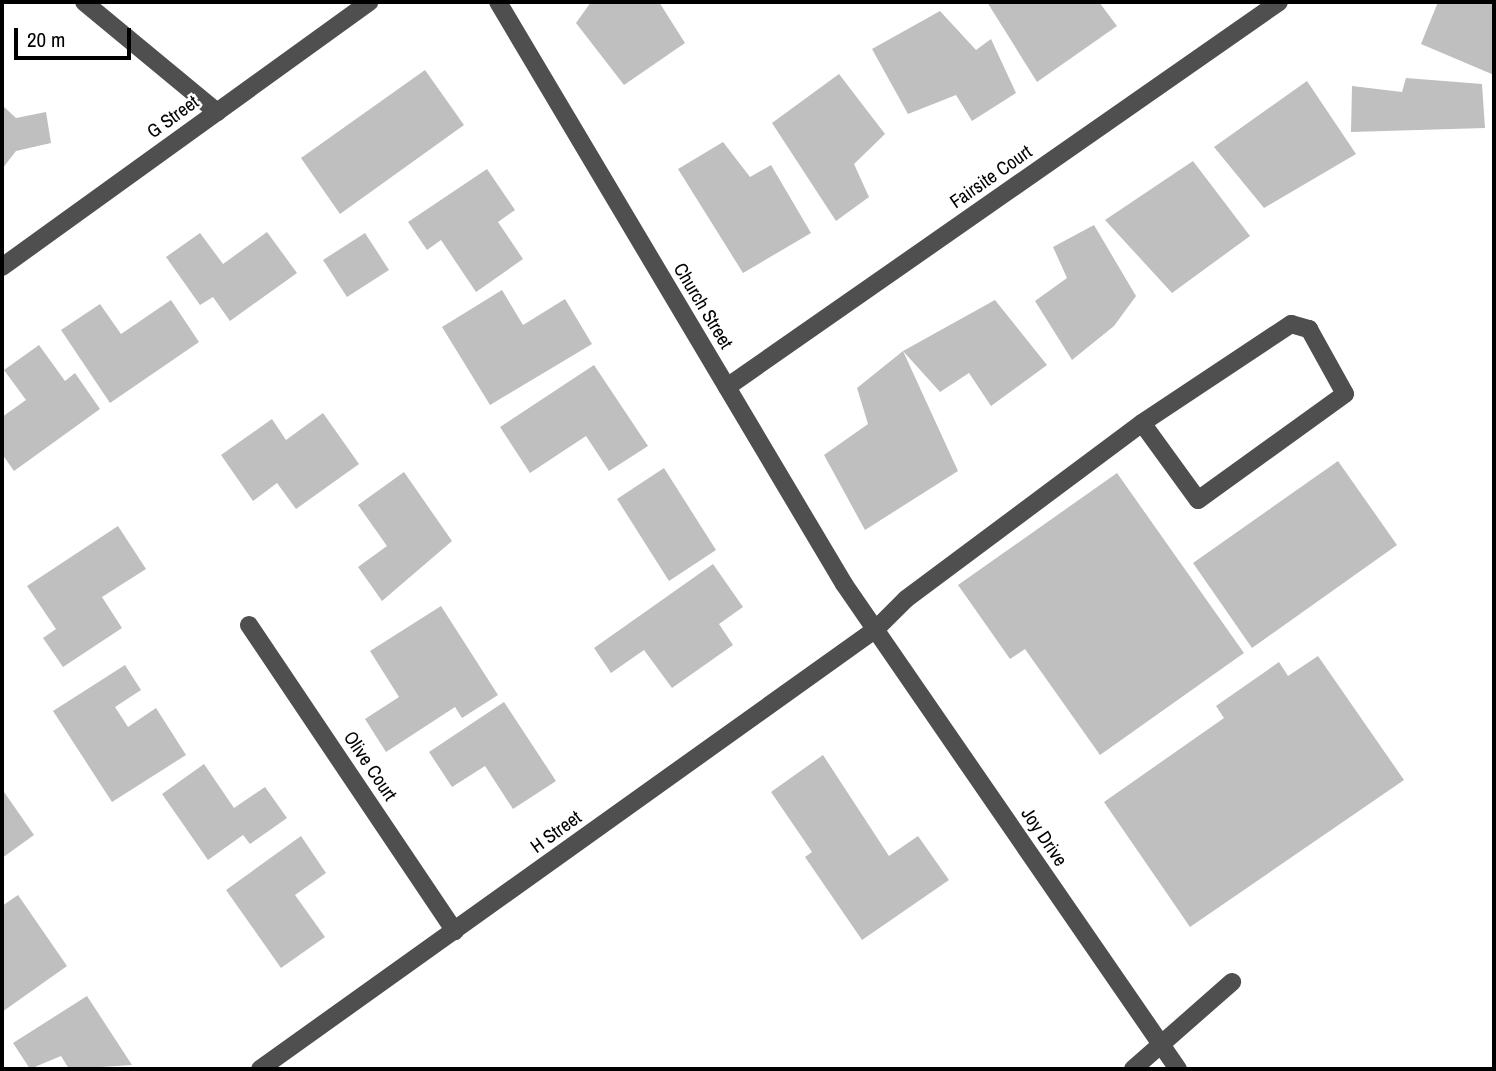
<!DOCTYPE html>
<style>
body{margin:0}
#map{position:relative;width:1496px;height:1071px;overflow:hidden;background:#fff;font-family:"Archivo Narrow",sans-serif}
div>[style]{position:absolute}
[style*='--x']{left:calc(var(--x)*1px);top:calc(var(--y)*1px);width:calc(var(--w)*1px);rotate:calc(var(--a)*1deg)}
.building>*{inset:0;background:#bfbfbf}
.minor>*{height:18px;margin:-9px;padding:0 9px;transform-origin:9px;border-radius:9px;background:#4f4f4f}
span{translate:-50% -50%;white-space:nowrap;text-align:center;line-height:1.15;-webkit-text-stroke:5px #fff;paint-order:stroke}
.street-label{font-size:19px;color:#000}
.frame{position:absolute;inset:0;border:4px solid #000;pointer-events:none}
.scale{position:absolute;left:14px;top:28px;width:117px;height:32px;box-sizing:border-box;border:4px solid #000;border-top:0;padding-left:9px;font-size:21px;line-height:24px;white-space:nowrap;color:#000;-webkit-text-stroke:5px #fff;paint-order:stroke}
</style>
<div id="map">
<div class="building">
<i style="clip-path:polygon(591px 2px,659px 2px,685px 43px,624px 85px,576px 23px)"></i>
<i style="clip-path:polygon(987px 2px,1099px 2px,1117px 26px,1037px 82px)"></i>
<i style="clip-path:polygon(1438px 2px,1494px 2px,1494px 75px,1421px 44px)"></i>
<i style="clip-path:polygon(940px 11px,976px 50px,991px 39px,1016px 93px,972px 121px,956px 95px,908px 114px,872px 49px)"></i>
<i style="clip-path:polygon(425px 70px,464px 125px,340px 214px,301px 158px)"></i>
<i style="clip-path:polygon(839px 74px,885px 134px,854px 164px,869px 197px,836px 221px,772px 123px)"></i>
<i style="clip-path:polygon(1406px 78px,1482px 84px,1485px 128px,1351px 132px,1352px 86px,1402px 92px)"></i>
<i style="clip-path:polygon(1307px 81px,1356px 154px,1264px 208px,1214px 147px)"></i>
<i style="clip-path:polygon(2px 105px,16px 118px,46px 112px,51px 143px,16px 151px,2px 169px)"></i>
<i style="clip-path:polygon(723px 142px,750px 177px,771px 165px,811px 233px,743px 273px,678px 169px)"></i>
<i style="clip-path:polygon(1193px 161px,1250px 236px,1172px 293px,1105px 220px)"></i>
<i style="clip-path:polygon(487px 169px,515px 210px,498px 222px,523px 259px,476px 292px,441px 240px,427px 250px,408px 222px)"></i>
<i style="clip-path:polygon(1094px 225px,1136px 296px,1114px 326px,1072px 360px,1035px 301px,1067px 278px,1053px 247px)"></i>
<i style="clip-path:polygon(267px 232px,297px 273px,230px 321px,213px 297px,200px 305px,166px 257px,200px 233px,223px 264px)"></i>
<i style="clip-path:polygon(365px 233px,389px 270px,347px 297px,323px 260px)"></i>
<i style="clip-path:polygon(502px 290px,523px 325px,565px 299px,592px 344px,490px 405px,442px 327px)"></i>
<i style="clip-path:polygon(171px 300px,199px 342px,110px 403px,61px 330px,100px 304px,121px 334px)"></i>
<i style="clip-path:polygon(995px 300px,1047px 365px,991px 406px,969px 373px,940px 392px,903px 351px,958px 471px,865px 530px,824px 455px,868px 424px,857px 388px,903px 351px)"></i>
<i style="clip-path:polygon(39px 345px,65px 381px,75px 373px,100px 409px,14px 471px,2px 454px,2px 417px,26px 400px,4px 370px)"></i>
<i style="clip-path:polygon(594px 365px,648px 446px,609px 471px,586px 436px,530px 473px,500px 427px)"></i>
<i style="clip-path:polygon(323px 413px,359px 464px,296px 509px,277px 483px,253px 501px,221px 455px,272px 419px,286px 440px)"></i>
<i style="clip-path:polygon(1338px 461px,1397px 545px,1252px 648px,1193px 563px)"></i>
<i style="clip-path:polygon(664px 468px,716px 550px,669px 581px,617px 499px)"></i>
<i style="clip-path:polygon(404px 472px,452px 541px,382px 601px,358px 567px,387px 546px,358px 505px)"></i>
<i style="clip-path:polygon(1117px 473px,1244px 653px,1100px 755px,1025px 649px,1010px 659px,958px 585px)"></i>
<i style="clip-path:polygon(118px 526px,146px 569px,102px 597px,122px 628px,63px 667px,43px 638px,56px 629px,27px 586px)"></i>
<i style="clip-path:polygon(713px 564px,743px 607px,719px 624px,733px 645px,672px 688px,644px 650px,611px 673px,594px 648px)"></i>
<i style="clip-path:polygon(441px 606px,498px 695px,462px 718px,455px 707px,386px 752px,365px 719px,399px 697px,370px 651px)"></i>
<i style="clip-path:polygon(1318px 656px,1404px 780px,1190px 927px,1104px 802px,1224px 718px,1216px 706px,1279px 662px,1288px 676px)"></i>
<i style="clip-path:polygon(125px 665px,141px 690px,115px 707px,128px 727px,156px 708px,186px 755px,112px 802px,53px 711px)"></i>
<i style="clip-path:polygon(504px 702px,556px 781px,513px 809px,485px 766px,452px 787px,429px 752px)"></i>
<i style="clip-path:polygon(823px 755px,889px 856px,918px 836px,949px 880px,862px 940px,805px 857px,812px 852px,771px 792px)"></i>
<i style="clip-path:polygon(204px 764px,234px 808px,265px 787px,287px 818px,250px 844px,243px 835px,208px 860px,162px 794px)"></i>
<i style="clip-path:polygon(2px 789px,34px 835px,2px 858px)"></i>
<i style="clip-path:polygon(301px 836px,326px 873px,295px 895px,325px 937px,281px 968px,226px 890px)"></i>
<i style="clip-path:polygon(18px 895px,67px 966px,2px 1012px,2px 906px)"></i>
<i style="clip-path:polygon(87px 996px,132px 1065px,69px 1069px,61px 1056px,30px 1069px,13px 1043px)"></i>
</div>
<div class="minor">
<i style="--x:84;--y:2;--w:173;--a:39.6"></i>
<i style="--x:498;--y:2;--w:677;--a:59.27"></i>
<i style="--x:844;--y:584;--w:589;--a:55.45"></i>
<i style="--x:2;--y:267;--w:453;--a:-35.8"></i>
<i style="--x:727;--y:387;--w:673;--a:-34.89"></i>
<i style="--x:249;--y:625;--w:369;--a:56.1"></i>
<i style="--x:260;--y:1069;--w:757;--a:-35.54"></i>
<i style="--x:876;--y:629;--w:42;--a:-45"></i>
<i style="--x:906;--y:599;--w:294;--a:-36.7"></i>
<i style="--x:1142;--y:423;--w:179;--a:-33.6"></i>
<i style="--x:1291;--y:324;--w:19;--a:16"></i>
<i style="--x:1309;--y:329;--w:74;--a:61"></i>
<i style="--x:1345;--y:394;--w:181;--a:144.2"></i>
<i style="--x:1198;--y:500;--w:95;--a:-126"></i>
<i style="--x:1133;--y:1069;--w:132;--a:-41.3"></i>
</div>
<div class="street-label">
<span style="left:173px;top:117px;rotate:-36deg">G Street</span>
<span style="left:991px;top:177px;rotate:-35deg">Fairsite Court</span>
<span style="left:703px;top:306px;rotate:59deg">Church Street</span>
<span style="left:370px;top:766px;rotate:56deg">Olive Court</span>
<span style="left:556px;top:832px;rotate:-36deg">H Street</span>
<span style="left:1044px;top:837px;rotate:56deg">Joy Drive</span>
</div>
<div class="frame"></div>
<div class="scale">20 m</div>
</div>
